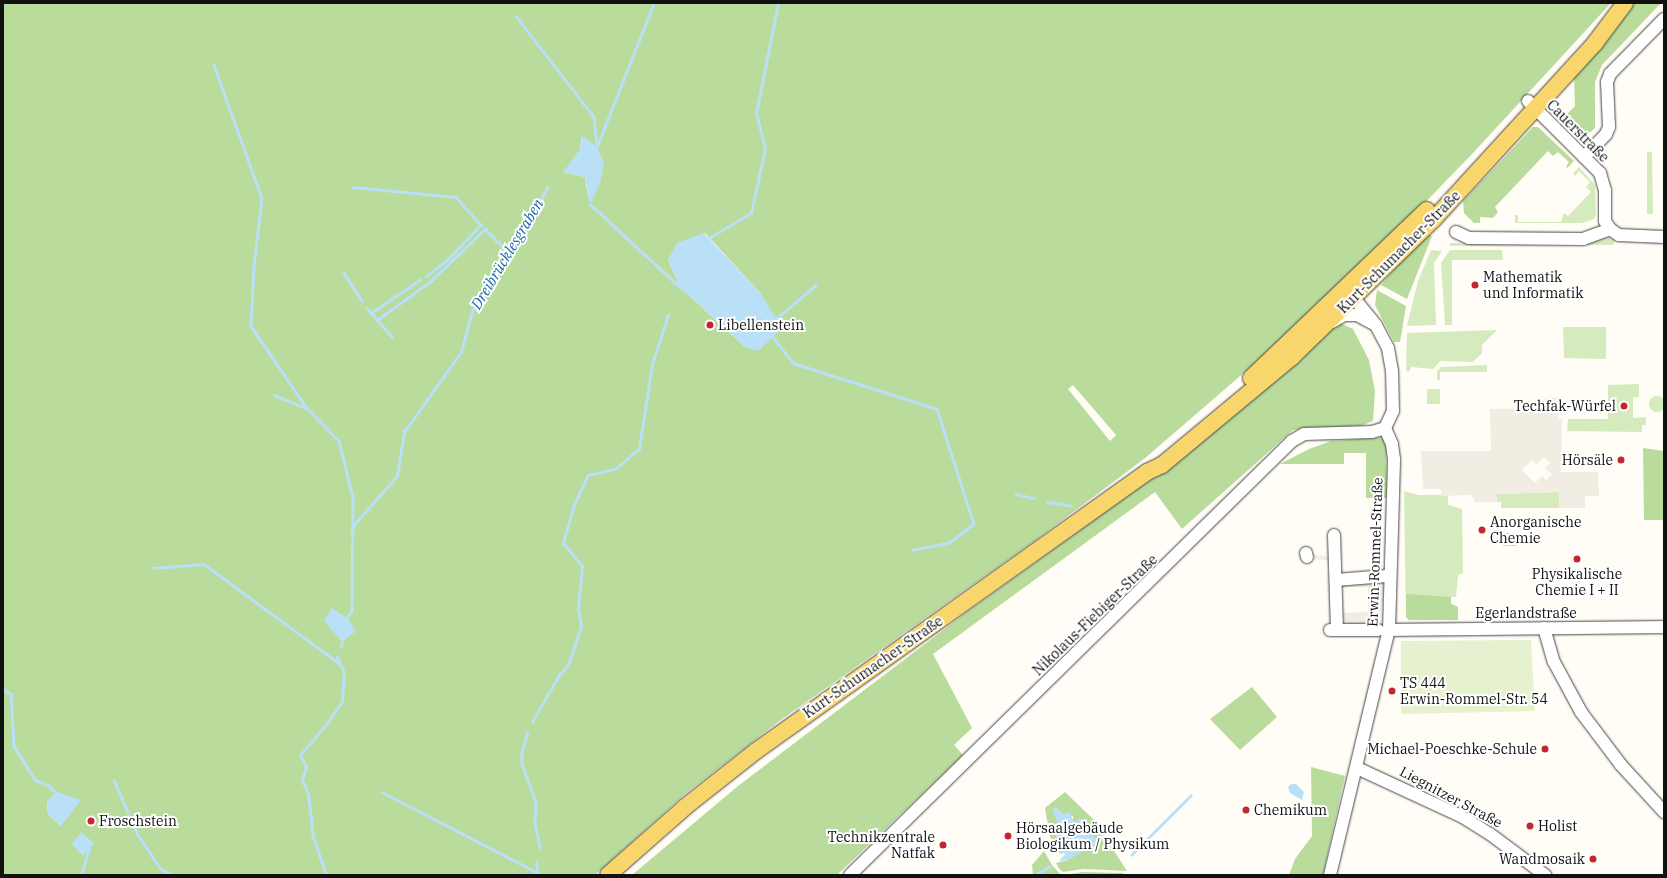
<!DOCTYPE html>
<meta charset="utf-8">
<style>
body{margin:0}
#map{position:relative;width:1667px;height:878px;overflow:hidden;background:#fffdf5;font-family:"IBM Plex Serif",serif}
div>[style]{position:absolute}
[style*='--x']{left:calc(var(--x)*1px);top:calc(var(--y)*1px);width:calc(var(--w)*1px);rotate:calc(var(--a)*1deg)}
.green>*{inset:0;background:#d5ebbd}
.round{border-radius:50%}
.forest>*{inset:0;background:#b9dc9c}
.pitch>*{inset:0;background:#e6f2cf}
.plaza>*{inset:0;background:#f1ede2}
.water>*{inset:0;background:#b9e0f7}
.stream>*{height:2.5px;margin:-1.25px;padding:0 1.25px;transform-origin:1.25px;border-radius:1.25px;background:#b9e0f7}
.roads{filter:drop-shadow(0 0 1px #444) drop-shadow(0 0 1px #444)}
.minor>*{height:12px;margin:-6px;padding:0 6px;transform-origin:6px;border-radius:6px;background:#fff}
.major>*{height:16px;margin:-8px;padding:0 8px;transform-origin:8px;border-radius:8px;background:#f9d66b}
.dots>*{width:11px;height:11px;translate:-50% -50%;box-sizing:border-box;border:2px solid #fff;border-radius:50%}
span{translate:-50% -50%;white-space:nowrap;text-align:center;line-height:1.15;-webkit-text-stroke:4px #fff;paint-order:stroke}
.street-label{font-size:14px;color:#111}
.poi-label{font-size:14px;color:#111}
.left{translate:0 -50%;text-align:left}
.right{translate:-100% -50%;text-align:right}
.water-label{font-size:15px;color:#1768a6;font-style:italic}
.frame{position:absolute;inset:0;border:4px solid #111;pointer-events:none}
</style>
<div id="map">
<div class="green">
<i style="clip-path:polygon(1647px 152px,1652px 152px,1653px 214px,1647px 214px)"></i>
<i style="clip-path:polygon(1579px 167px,1595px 185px,1596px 214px,1594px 219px,1583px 223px,1515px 223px,1515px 215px,1518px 215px,1518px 222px,1561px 222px,1564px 213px,1568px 216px,1591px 192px,1586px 187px,1590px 182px,1579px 171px,1575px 176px,1573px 174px)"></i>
<i style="clip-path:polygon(1603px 237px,1614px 239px,1614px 245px,1549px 245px,1549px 243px)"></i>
<i style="clip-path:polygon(1450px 243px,1527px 243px,1527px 245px,1450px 246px)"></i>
<i style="clip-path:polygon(1431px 250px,1442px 251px,1434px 263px,1436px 325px,1407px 326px,1418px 281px)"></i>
<i style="clip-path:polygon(1450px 250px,1502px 250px,1503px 260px,1452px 260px,1452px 325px,1445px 325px,1441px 263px)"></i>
<i style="clip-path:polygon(1563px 327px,1606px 327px,1606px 359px,1564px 358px)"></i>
<i style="clip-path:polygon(1497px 330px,1482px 345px,1482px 353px,1473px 362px,1440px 361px,1433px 369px,1411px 367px,1409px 372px,1406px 371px,1407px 333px)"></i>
<i style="clip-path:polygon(1487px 365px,1487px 372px,1440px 372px,1440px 380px,1437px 380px,1437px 371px,1441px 367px)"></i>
<i style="clip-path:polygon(1639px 384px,1639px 397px,1633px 398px,1633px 418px,1646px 417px,1646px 425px,1642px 425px,1642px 432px,1567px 431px,1568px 419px,1608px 419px,1608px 385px)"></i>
<i style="clip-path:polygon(1427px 389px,1440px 389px,1440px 404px,1427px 404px)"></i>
<i class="round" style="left:1649px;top:396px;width:16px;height:16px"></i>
<i style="clip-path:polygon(1404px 491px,1418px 495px,1448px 495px,1448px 505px,1462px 509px,1463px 573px,1458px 575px,1456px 597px,1451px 597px,1451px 604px,1458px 607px,1458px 620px,1409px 620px,1406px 617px)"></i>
<i style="clip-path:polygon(1559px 492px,1559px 508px,1501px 508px,1501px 502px,1497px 502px,1497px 494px)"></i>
</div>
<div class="forest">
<i style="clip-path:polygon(evenodd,3px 3px,1611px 3px,1473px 153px,1383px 246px,1297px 327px,1144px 459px,1033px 542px,782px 719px,684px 795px,595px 875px,3px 875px,3px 3px,582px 136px,589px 203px,585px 177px,564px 172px,580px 150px,582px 136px,3px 3px,705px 233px,761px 294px,745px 347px,681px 288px,668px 260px,705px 233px,3px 3px,1073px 385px,1116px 435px,1110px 441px,1068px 389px,1073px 385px,3px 3px,57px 792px,61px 826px,48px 814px,47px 802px,57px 792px)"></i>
<i style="clip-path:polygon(1632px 3px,1661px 3px,1602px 65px,1595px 82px,1595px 128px,1584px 138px,1573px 135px,1566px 128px,1565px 122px,1565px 116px,1575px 106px,1574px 78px)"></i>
<i style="clip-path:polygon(1533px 127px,1538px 127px,1574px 161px,1567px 168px,1566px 167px,1569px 162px,1558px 152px,1553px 156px,1548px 151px,1495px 207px,1498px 212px,1493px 218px,1480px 217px,1480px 223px,1474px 223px,1464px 213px,1463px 201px)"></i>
<i style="clip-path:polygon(1425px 233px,1432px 236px,1407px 299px,1381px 285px)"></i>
<i style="clip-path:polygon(1377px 290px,1406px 306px,1400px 342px,1394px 342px,1375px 305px)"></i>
<i style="clip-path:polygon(1340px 323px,1353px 329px,1369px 360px,1375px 391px,1373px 421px,1360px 426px,1293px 430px,1182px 529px,1155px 492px,933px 654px,972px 728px,954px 745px,963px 755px,837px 875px,632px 875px,738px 786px,967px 612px,1154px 477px)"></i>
<i style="clip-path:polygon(1386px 437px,1387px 498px,1366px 498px,1366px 453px,1344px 453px,1344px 464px,1280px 464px,1309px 449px,1331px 441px)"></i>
<i style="clip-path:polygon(1643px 448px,1664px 451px,1664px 520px,1644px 520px)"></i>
<i style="clip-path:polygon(1406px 594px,1451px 597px,1451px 604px,1458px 607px,1458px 620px,1409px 620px,1406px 617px)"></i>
<i style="clip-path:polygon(1252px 687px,1277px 717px,1240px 750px,1210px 719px)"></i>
<i style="clip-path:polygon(1311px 767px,1345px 776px,1323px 875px,1289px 875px,1295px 859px,1312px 836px)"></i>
<i style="clip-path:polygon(1065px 792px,1094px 820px,1127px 871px,1083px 869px,1063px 872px,1060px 870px,1056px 863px,1068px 860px,1098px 838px,1093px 839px,1073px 823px,1073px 816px,1056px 818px,1059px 824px,1055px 842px,1050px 837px,1045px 808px)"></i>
<i style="clip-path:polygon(1044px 851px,1052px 865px,1061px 875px,1033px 875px,1032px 865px)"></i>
<i style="clip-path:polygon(1083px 872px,1123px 873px,1124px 875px,1065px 875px)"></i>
</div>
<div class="pitch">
<i style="clip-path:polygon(1531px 640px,1535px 711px,1401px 714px,1401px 641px)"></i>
</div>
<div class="plaza">
<i style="clip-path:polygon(evenodd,1559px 397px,1559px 419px,1562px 419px,1561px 472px,1598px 472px,1599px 496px,1585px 496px,1585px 508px,1559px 508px,1559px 492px,1497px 494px,1497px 502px,1475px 502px,1472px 495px,1441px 496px,1441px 489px,1423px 489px,1421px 451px,1491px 451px,1490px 409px,1545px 408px,1545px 398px,1559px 397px,1544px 457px,1550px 463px,1545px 468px,1552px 474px,1546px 480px,1542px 476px,1535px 483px,1522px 470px,1532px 460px,1537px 464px,1544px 457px)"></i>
<i style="clip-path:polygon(evenodd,1328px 552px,1332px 553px,1341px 574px,1386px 574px,1378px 632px,1330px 633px,1330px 608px,1332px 608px,1330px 560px,1304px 559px,1306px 553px,1328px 557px,1328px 552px,1340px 587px,1368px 587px,1368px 612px,1340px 613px,1340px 587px)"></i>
</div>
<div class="water">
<i style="clip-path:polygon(582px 136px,597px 147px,604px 163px,600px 184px,590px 204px,585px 177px,563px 172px,580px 150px)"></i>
<i style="clip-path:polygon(704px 233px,761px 294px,782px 328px,758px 351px,745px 347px,681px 288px,668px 260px,677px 243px)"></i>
<i style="clip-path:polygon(1503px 533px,1516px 533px,1517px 546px,1503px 546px)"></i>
<i style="clip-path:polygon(332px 608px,347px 618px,356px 631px,342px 642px,324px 621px)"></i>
<i style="clip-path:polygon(1291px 784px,1296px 784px,1304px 792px,1302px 800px,1290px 793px,1288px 787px)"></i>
<i style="clip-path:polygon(57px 792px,81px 800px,61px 826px,48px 814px,47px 802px)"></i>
<i style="clip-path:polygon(1191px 794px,1193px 796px,1132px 857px,1130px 855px)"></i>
<i style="clip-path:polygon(1056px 807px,1063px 814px,1070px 812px,1074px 823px,1080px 818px,1093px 833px,1094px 839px,1098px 838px,1098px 843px,1068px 860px,1059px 861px,1066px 853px,1060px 854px,1055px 842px,1059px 824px,1052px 810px)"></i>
<i style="clip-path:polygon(81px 832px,94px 843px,83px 856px,72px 844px)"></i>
</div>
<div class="stream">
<i style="--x:516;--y:16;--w:128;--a:52.3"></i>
<i style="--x:594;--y:117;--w:30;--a:84"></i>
<i style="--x:214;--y:65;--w:141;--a:70.2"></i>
<i style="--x:262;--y:198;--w:68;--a:96.7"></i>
<i style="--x:254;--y:266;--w:60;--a:92.9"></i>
<i style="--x:251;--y:326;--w:99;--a:55.7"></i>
<i style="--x:597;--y:146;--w:154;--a:-68.3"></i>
<i style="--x:353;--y:187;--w:103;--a:5.5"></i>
<i style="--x:456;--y:197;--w:38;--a:48"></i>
<i style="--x:481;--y:225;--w:47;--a:133.3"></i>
<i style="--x:449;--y:259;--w:28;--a:142"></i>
<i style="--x:590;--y:204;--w:124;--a:42.7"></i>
<i style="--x:681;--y:288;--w:3;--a:-45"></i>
<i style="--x:707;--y:239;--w:51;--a:-30.6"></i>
<i style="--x:751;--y:213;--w:66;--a:-77.7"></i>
<i style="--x:765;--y:149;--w:36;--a:-104"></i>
<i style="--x:756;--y:114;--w:113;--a:-78.8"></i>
<i style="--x:344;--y:273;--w:33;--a:57"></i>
<i style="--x:367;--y:308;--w:38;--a:49"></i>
<i style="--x:371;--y:313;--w:60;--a:-34.2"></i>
<i style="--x:776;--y:319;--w:52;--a:-40.4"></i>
<i style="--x:377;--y:320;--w:68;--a:-36"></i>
<i style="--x:432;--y:280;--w:74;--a:-43.9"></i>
<i style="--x:485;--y:229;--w:35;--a:45"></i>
<i style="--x:773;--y:337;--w:33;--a:52"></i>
<i style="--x:793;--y:363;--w:151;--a:17.7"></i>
<i style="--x:937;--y:409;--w:121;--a:72.2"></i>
<i style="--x:974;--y:524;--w:31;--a:142"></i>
<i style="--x:950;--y:543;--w:38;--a:169"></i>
<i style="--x:274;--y:395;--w:35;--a:22"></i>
<i style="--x:307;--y:408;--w:46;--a:45.9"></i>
<i style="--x:339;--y:441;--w:59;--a:76.2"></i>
<i style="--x:353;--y:498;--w:113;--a:90.5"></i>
<i style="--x:352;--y:611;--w:9;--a:126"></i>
<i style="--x:1016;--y:494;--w:18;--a:13"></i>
<i style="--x:1047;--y:502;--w:24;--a:9"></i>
<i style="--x:351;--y:528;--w:69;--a:-48.5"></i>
<i style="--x:397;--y:476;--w:45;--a:-81"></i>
<i style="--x:404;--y:432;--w:98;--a:-54.5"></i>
<i style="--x:461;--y:352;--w:42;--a:-75"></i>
<i style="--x:472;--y:311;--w:69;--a:-56.3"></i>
<i style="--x:510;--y:254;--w:76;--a:-60.7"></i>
<i style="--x:153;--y:568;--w:51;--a:-4.5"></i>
<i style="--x:204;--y:564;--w:169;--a:36.3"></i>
<i style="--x:341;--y:647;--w:5;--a:-79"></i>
<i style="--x:3;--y:689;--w:9;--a:32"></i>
<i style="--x:11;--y:694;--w:52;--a:86.7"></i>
<i style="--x:14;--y:746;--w:40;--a:58"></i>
<i style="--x:35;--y:780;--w:14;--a:21"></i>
<i style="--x:48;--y:785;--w:14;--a:45"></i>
<i style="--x:532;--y:722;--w:54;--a:-60.1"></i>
<i style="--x:559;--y:675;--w:13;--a:-48"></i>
<i style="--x:568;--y:665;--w:40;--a:-71.1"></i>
<i style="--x:581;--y:627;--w:19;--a:-99"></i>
<i style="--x:578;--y:608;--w:42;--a:-84.6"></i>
<i style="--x:582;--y:566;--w:30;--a:-130"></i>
<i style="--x:563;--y:543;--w:37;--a:-74"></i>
<i style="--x:573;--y:507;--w:35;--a:-65"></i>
<i style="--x:588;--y:475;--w:28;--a:-13"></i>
<i style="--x:615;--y:469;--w:31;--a:-40"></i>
<i style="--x:639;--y:449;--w:86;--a:-81.3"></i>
<i style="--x:652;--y:364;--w:52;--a:-71.9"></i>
<i style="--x:528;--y:732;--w:22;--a:106"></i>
<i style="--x:522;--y:753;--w:11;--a:90"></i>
<i style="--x:522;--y:764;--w:40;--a:69.8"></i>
<i style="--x:536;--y:802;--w:20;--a:93"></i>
<i style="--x:535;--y:822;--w:26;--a:79"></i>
<i style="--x:114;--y:780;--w:60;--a:66.4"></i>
<i style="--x:138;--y:835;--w:41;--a:55.9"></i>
<i style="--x:161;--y:869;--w:13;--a:27"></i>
<i style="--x:382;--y:792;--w:180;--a:27.4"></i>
<i style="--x:537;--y:862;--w:8;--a:90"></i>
<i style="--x:81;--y:875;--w:27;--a:-73"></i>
<i style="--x:326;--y:875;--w:39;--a:-109"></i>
<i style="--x:313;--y:838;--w:44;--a:-96.5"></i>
<i style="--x:308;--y:794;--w:15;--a:-113"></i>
<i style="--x:302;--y:780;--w:14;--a:-73"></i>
<i style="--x:306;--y:767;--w:13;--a:-117"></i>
<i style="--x:300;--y:755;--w:43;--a:-49.7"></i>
<i style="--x:328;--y:722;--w:25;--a:-56"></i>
<i style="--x:342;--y:701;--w:28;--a:-86"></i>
<i style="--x:344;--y:673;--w:17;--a:-114"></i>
<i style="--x:1035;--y:875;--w:17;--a:-31"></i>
</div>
<div class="roads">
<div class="minor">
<i style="--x:1528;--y:101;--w:102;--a:45"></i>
<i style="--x:1600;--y:173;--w:18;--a:74"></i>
<i style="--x:1605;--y:190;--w:31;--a:90"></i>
<i style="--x:1605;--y:221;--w:9;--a:58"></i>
<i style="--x:1610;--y:229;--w:11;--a:34"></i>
<i style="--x:1619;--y:235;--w:45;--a:2.5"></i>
<i style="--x:1584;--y:157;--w:32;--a:-46"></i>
<i style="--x:1606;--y:134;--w:8;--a:-67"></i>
<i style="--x:1609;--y:127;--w:45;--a:-92.5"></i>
<i style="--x:1607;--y:82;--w:9;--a:-69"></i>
<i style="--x:1610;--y:74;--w:77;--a:-45.5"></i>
<i style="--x:1456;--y:232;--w:14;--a:25"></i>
<i style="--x:1469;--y:238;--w:114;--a:0.5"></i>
<i style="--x:1583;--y:239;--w:29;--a:-20"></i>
<i style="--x:1332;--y:322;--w:14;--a:-30"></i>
<i style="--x:1344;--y:315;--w:13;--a:0"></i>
<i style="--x:1357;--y:315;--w:19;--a:28"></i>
<i style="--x:1334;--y:535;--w:95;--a:88.2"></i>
<i style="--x:1306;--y:553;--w:4;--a:76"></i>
<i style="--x:1336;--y:580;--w:50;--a:-4.6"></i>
<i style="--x:1544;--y:628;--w:35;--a:74"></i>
<i style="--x:1554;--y:662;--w:57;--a:61.6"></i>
<i style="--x:1581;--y:712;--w:66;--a:53"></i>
<i style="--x:1621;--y:765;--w:64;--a:47.5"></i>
<i style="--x:1330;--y:630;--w:48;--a:0"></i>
<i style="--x:1389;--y:630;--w:275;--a:-0.6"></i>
<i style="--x:1357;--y:768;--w:115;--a:24.8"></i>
<i style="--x:1461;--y:816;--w:34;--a:32"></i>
<i style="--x:1490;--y:834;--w:69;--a:36.7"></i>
<i style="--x:850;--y:875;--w:619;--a:-44.48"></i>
<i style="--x:1292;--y:441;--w:14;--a:-30"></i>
<i style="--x:1304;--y:434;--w:68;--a:-1.7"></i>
<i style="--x:1372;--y:432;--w:14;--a:-17"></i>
<i style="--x:1385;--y:428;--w:19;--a:-65"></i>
<i style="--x:1393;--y:411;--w:40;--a:-91.4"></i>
<i style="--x:1392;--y:371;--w:23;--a:-100"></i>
<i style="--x:1388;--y:348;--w:26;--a:-118"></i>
<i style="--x:1376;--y:325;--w:43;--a:-129.3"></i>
<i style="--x:1330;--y:875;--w:252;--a:-76.5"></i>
<i style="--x:1389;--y:630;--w:171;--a:-88.3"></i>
<i style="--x:1394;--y:459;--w:15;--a:-98"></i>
<i style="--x:1392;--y:444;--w:17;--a:-114"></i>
</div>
<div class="major">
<i style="--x:1251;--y:378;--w:243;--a:-43.7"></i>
<i style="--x:608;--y:875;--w:103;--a:-41.4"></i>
<i style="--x:685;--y:807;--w:90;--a:-38.3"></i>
<i style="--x:756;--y:751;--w:480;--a:-35.5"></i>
<i style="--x:1147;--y:472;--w:17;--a:-25"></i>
<i style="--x:1162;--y:465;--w:169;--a:-39.7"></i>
<i style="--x:1292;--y:357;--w:197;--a:-44.2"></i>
<i style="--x:1433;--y:220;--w:240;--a:-47.5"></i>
<i style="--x:1595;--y:43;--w:50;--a:-53.1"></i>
</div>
</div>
<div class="dots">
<i style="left:1475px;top:285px;background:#c4262e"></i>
<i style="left:710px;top:325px;background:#c4262e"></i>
<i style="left:1624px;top:406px;background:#c4262e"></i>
<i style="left:1621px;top:460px;background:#c4262e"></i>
<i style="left:1482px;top:530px;background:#c4262e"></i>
<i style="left:1577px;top:559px;background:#c4262e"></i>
<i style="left:1392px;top:691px;background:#c4262e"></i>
<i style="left:1545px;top:749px;background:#c4262e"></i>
<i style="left:1246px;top:810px;background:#c4262e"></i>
<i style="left:91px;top:821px;background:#c4262e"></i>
<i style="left:1530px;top:826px;background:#c4262e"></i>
<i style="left:1008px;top:836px;background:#c4262e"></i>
<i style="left:943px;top:845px;background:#c4262e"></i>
<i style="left:1593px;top:859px;background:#c4262e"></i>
</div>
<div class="street-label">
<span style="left:1578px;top:131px;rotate:45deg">Cauerstraße</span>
<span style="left:1399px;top:252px;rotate:-45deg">Kurt-Schumacher-Straße</span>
<span style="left:1375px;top:552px;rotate:-88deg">Erwin-Rommel-Straße</span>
<span style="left:1526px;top:613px">Egerlandstraße</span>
<span style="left:1095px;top:615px;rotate:-44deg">Nikolaus-Fiebiger-Straße</span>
<span style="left:873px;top:667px;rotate:-35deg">Kurt-Schumacher-Straße</span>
<span style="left:1451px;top:797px;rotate:28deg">Liegnitzer Straße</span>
</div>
<div class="poi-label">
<span class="left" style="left:1483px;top:285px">Mathematik<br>und Informatik</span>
<span class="left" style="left:718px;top:325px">Libellenstein</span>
<span class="right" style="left:1616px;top:406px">Techfak-Würfel</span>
<span class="right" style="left:1613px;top:460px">Hörsäle</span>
<span class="left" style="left:1490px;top:530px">Anorganische<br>Chemie</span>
<span style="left:1577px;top:582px">Physikalische<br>Chemie I + II</span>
<span class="left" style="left:1400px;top:691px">TS 444<br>Erwin-Rommel-Str. 54</span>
<span class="right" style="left:1537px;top:749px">Michael-Poeschke-Schule</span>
<span class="left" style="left:1254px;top:810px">Chemikum</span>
<span class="left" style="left:99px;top:821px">Froschstein</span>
<span class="left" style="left:1538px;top:826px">Holist</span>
<span class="left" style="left:1016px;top:836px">Hörsaalgebäude<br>Biologikum / Physikum</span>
<span class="right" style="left:935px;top:845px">Technikzentrale<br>Natfak</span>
<span class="right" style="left:1585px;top:859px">Wandmosaik</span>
</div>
<div class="water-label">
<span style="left:507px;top:254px;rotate:-59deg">Dreibrücklesgraben</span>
</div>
<div class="frame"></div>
</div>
